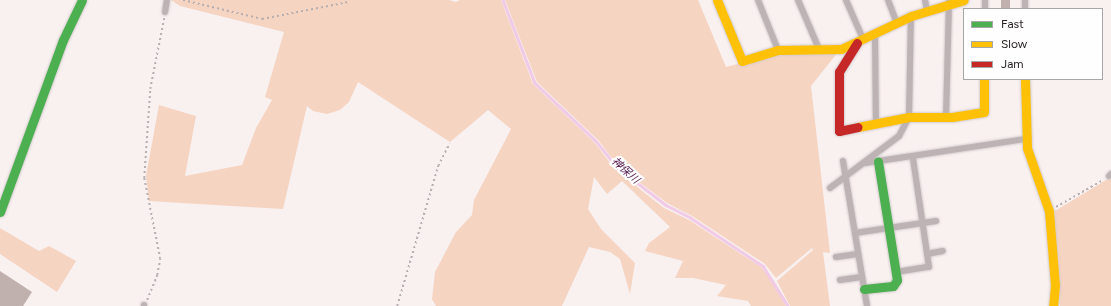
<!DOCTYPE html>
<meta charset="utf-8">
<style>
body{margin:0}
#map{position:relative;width:1111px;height:306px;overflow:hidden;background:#f9f0f0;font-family:Figtree,"Noto Sans JP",sans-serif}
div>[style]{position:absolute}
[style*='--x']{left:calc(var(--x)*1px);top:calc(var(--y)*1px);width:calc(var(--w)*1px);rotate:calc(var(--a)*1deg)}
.green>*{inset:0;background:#f6d4c2}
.stream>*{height:2.5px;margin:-1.25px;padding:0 1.25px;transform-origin:1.25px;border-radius:1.25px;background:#f0cae6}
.building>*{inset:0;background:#c1b1ae}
.path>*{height:1.5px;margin-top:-0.75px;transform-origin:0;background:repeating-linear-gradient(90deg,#b6aeaf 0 2px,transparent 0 5px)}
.roads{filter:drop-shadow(0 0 1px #d3cccc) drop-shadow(0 0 1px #d3cccc)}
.street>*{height:6px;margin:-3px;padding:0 3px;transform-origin:3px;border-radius:3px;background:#bdb3b5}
.fast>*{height:9px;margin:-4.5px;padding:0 4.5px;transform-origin:4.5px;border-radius:4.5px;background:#4caf50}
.slow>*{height:9px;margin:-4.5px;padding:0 4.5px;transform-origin:4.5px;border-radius:4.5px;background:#ffc107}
.jam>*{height:9px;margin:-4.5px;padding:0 4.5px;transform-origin:4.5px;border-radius:4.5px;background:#c62828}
span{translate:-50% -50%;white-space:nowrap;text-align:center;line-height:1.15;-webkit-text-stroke:4px #fefefe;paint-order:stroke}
.water-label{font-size:11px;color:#5f2458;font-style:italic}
.legend{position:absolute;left:963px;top:8px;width:140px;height:72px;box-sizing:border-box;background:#fefefe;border:1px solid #a8a6a6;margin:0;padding:5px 7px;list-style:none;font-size:12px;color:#282121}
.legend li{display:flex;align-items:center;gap:8px;height:20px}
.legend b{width:20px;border:1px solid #a8a6a6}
</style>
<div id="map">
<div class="green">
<i style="clip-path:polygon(171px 0,449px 0,456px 2px,460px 0,501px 0,533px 84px,595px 143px,611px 164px,641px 190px,664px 208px,689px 220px,761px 267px,775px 285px,786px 306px,751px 306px,748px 301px,717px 296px,726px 285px,693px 278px,675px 278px,683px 261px,645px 251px,649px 243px,670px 227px,622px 181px,607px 194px,594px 177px,588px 209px,601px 229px,635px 263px,630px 294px,620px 259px,610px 252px,589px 247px,562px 306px,436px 306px,432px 299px,435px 272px,456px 232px,472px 215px,474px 200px,511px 129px,488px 110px,450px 142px,358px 82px,349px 102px,340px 110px,327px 114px,313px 111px,307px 106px,283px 209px,149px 201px,146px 176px,159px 105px,196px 116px,185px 176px,242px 165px,256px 128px,272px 100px,265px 97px,284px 32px,180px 6px)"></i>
<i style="clip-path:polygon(505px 0,698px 0,726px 67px,783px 52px,838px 52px,811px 86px,830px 253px,823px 252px,830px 306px,790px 306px,777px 281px,813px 250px,812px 248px,776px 278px,765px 264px,692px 216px,667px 203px,618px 166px,598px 140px,537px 82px)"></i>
<i style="clip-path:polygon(1111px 177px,1111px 306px,1060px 306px,1055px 262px,1055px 211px)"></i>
<i style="clip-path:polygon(0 228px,39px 251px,49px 246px,76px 261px,57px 292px,0 254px)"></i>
</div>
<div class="stream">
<i style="--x:503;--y:0;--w:89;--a:68.9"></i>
<i style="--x:535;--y:83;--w:84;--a:43.6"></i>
<i style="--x:596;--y:141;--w:33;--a:51"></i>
<i style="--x:617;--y:167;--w:62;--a:37.8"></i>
<i style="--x:666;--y:205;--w:28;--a:27"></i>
<i style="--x:691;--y:218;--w:87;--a:33.7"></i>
<i style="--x:763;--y:266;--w:47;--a:58"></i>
</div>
<div class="building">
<i style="clip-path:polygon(1001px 0,1010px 0,1010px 9px,1001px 9px)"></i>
<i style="clip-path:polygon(0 271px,32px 292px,23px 306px,0 306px)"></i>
</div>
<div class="path">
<i style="--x:183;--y:0;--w:81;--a:13.5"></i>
<i style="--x:262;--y:19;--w:88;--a:-11.2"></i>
<i style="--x:1056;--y:207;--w:54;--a:-29.9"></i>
<i style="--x:147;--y:300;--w:27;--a:-68"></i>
<i style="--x:157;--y:275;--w:16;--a:-79"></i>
<i style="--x:160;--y:259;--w:83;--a:-101.2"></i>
<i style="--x:144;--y:178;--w:89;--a:-86.1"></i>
<i style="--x:150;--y:89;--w:72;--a:-78.8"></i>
<i style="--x:397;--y:306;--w:146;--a:-73.7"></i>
<i style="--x:438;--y:166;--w:25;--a:-63"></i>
</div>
<div class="roads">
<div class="street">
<i style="--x:758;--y:0;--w:54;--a:68.2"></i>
<i style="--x:798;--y:0;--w:53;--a:66.8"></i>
<i style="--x:846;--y:0;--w:43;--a:66.4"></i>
<i style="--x:888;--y:0;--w:25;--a:69"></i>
<i style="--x:925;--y:0;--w:11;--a:80"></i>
<i style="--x:1025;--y:0;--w:9;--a:90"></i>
<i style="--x:985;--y:9;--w:9;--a:-90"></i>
<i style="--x:165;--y:12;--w:12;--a:-81"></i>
<i style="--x:875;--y:34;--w:89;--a:89.4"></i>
<i style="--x:946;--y:117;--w:115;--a:-88.5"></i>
<i style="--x:843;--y:161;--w:147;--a:80.6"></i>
<i style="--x:865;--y:163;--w:163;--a:-8.5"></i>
<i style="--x:1109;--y:176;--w:3;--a:-45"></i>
<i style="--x:830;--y:188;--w:86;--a:-37"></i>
<i style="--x:899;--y:136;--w:21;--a:-62"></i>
<i style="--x:909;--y:117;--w:101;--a:-88.9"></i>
<i style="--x:855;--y:233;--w:82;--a:-8.4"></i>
<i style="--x:927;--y:254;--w:16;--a:-11"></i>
<i style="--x:836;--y:257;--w:22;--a:-8"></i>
<i style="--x:896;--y:272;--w:33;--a:-9"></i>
<i style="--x:929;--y:267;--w:110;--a:-98.4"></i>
<i style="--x:840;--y:280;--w:22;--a:-8"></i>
<i style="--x:144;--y:306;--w:1;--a:-90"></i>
</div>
<div class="fast">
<i style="--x:0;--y:212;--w:183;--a:-69.9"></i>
<i style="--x:63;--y:40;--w:44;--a:-64.6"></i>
<i style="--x:864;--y:289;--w:29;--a:-6"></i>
<i style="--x:893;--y:286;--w:7;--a:-56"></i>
<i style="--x:897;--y:280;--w:120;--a:-99.1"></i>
</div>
<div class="slow">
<i style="--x:717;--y:0;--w:66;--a:67.7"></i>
<i style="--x:742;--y:61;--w:38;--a:-17"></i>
<i style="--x:778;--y:50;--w:63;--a:-0.9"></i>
<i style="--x:841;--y:49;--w:77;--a:-25.2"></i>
<i style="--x:911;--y:16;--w:55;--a:-16.8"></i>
<i style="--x:1025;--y:79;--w:69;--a:88.3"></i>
<i style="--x:1027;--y:148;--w:67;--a:70.8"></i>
<i style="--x:1049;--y:211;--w:74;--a:85.4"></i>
<i style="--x:1055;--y:285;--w:21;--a:95"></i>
<i style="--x:858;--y:127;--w:52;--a:-11.1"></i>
<i style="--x:909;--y:117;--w:43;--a:0"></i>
<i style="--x:952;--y:117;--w:32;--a:-9"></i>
<i style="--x:984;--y:112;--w:33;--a:-90"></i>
</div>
<div class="jam">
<i style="--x:857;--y:43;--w:34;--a:122"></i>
<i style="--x:839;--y:72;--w:59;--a:90"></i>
<i style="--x:839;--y:131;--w:19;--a:-12"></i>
</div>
</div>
<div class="water-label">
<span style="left:625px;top:171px;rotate:42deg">神保川</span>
</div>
<ul class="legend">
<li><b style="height:5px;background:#4caf50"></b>Fast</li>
<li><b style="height:5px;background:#ffc107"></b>Slow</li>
<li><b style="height:5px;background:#c62828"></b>Jam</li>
</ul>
</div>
